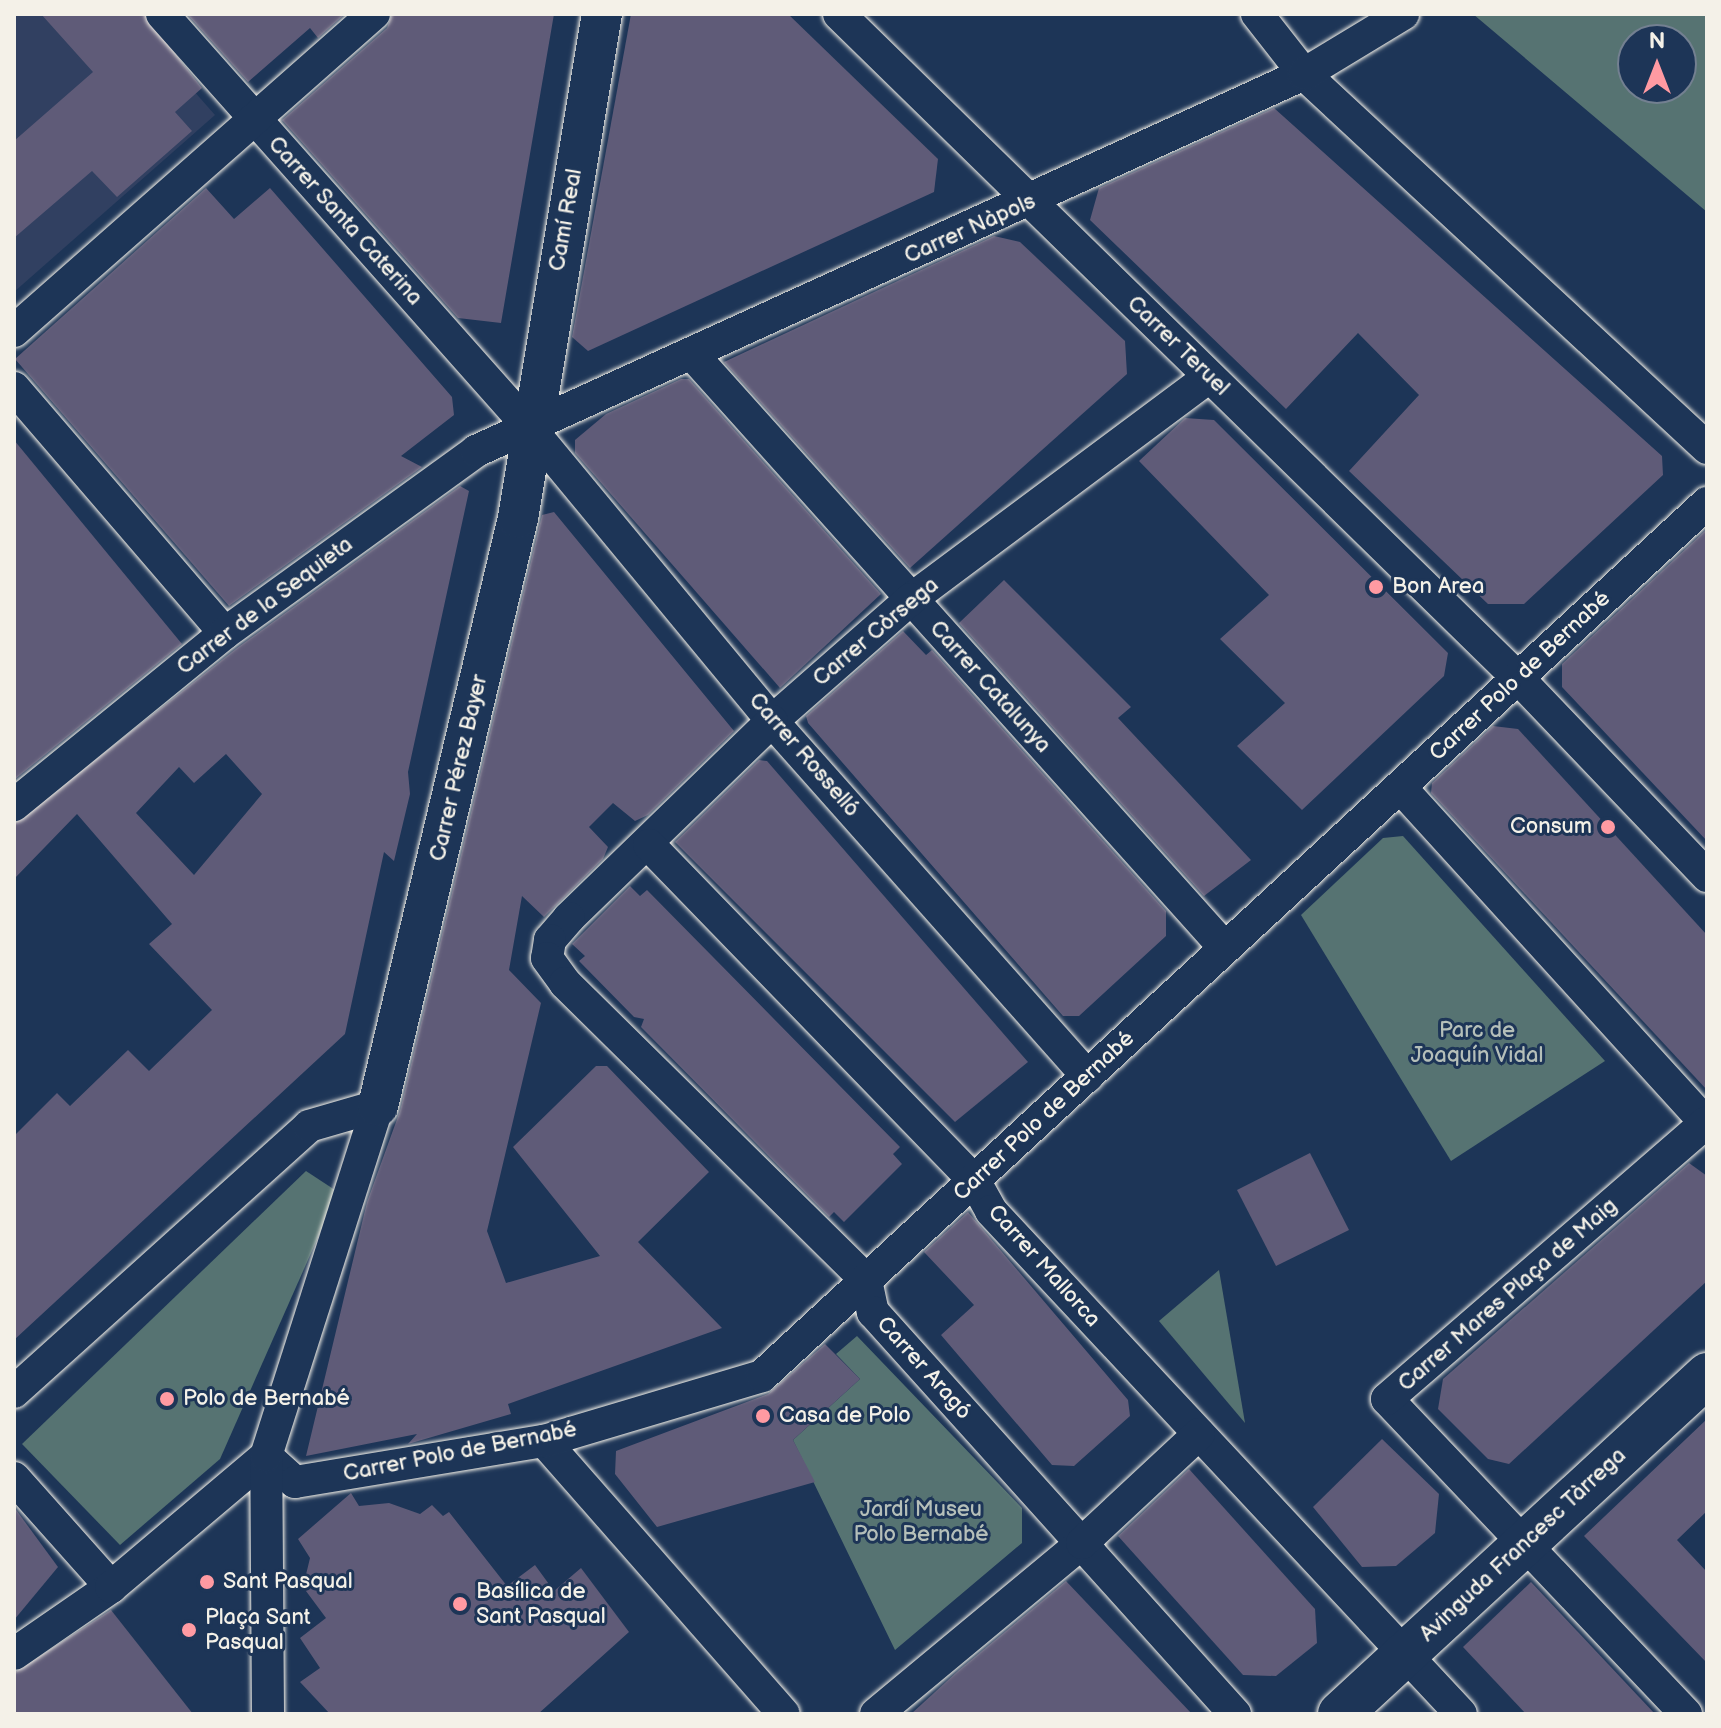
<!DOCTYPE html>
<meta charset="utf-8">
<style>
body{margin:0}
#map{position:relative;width:1721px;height:1728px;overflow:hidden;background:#1d3557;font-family:"Balsamiq Sans",sans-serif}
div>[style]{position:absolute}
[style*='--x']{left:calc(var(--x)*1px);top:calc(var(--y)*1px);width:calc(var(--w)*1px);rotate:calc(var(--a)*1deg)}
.built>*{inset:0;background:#314061}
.green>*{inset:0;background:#567372}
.building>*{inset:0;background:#5f5b78}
.roads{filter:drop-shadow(0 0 2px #f4f1e8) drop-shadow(0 0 2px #f4f1e8)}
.minor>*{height:32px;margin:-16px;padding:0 16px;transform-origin:16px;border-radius:16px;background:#1d3557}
.tertiary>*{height:40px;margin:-20px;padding:0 20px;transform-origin:20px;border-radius:20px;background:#1d3557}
.secondary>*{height:44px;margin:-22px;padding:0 22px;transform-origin:22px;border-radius:22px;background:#1d3557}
.dots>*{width:22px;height:22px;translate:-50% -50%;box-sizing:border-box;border:4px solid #1d3557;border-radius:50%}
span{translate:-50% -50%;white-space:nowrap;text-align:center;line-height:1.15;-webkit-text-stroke:6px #1d3557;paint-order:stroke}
.street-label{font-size:22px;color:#f4f1e8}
.poi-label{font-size:22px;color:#f4f1e8}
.left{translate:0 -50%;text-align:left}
.right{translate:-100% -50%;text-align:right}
.park-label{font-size:22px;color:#b5bfb9}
.frame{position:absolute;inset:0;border:16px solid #f4f1e8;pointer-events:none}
.north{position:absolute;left:1617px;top:24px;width:80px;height:80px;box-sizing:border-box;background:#1d3557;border:2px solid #738091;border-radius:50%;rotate:0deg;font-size:22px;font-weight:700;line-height:32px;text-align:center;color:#f4f1e8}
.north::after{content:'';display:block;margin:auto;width:28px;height:36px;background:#ff9aa2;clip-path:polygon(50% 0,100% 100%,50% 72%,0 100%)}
</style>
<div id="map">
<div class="built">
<i style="clip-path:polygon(14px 14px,126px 14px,215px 115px,14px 292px)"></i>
</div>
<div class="green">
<i style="clip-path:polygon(evenodd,1473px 14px,1707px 14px,1707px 212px,1473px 14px,1633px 40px,1681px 40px,1681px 88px,1633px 88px,1633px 40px)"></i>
<i style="clip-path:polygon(1403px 836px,1605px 1061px,1451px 1161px,1301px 915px,1383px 838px)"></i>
<i style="clip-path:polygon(306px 1171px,338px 1192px,220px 1459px,120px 1545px,22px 1444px)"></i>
<i style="clip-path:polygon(1219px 1270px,1245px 1423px,1159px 1321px)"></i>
<i style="clip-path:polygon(857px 1336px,1022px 1508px,1022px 1543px,895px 1650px,793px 1440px,860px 1379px,836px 1354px)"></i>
</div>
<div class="building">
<i style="clip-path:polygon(41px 14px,144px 14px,202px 88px,175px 112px,192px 131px,117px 197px,92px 171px,14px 238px,14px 141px,93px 72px)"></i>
<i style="clip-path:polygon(187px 14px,345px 14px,318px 38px,310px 28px,248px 82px)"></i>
<i style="clip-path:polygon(392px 14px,554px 14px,501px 323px,458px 318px,282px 120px,387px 28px)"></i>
<i style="clip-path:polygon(631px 14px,788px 14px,938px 159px,934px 192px,588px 351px,572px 337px)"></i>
<i style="clip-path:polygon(1274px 108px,1662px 456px,1663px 475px,1524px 604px,1488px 604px,1349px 471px,1419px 395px,1358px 333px,1286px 409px,1090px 220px,1099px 188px)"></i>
<i style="clip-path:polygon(206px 188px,234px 219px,270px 188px,452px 397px,454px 415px,401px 456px,422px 467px,229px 606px,15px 359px)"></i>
<i style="clip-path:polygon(994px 236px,1020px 242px,1125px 341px,1127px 374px,910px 568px,724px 362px)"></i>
<i style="clip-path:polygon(681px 379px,689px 379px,881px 594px,780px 688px,575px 453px,575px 440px,606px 414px)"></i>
<i style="clip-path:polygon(1185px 418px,1214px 420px,1448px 653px,1444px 676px,1302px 810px,1237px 746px,1285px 703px,1220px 639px,1269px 595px,1139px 461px)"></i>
<i style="clip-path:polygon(14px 440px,182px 644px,14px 780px)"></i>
<i style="clip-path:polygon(evenodd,460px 486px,469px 491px,408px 772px,410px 794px,394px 861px,384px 852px,345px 1034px,14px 1340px,14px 1136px,57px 1093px,70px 1106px,128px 1050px,149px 1071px,212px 1010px,149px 944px,172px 924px,77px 814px,14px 879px,14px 824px,237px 648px,460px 486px,226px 754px,262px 794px,194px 875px,136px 813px,179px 767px,194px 783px,226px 754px)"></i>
<i style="clip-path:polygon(554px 512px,734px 731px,648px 815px,635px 821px,613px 803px,589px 827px,608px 847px,603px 859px,544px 917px,522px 896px,509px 970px,541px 1003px,487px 1231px,506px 1283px,600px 1256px,513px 1147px,596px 1066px,607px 1066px,709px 1172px,638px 1242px,722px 1328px,508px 1404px,511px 1414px,408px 1444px,417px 1434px,306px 1456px,367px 1202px,400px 1111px,542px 515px)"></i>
<i style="clip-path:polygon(1707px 529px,1707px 841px,1562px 687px,1562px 664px)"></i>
<i style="clip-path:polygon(1004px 580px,1131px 707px,1118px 718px,1251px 860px,1204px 896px,959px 623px)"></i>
<i style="clip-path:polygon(903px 631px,926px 655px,932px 650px,1166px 911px,1166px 936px,1079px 1016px,1063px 1016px,808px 723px,806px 716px)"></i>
<i style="clip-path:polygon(1493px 726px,1518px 729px,1707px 935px,1707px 1090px,1431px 793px,1432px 783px)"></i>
<i style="clip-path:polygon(759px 760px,767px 761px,1028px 1062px,955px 1122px,675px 842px)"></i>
<i style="clip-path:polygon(630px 886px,640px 896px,647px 890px,900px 1147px,893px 1154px,902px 1164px,844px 1222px,834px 1212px,829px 1217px,641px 1027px,644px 1019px,634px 1017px,579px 961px,585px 956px,572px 944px)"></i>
<i style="clip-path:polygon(1310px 1153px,1349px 1230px,1276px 1266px,1237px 1190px)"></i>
<i style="clip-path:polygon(1689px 1163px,1707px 1176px,1707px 1281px,1509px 1464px,1488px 1459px,1438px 1409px,1443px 1379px)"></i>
<i style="clip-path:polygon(968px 1212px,1128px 1400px,1130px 1416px,1074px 1466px,1052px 1465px,941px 1335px,974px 1305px,924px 1252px)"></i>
<i style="clip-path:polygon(825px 1344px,860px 1379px,793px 1440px,815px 1482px,657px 1527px,615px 1474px,616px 1451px,768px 1394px)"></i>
<i style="clip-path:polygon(1707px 1419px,1707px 1511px,1677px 1540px,1707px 1572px,1707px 1663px,1584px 1536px)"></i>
<i style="clip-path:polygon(1382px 1439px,1439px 1494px,1435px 1533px,1396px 1566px,1362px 1567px,1313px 1507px)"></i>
<i style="clip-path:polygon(1189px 1469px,1315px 1609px,1317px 1643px,1276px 1676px,1243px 1675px,1118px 1536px)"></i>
<i style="clip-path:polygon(351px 1493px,359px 1506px,389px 1503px,420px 1514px,432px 1505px,443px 1516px,449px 1512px,507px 1586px,535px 1565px,554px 1591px,581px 1568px,629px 1632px,538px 1714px,330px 1714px,300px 1682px,320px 1668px,300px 1638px,326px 1618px,303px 1587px,310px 1558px,298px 1539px)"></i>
<i style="clip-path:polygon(14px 1507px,58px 1567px,14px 1620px)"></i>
<i style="clip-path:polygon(1066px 1581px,1192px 1714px,911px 1714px,959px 1670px)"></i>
<i style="clip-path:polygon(1531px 1582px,1655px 1714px,1526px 1714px,1463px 1647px)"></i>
<i style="clip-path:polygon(111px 1610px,193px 1714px,14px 1714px,14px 1673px)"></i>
</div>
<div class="roads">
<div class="minor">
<i style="--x:162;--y:14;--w:553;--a:48.38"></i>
<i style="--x:529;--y:427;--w:381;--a:50.4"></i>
<i style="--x:772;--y:721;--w:475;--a:48.4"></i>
<i style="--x:839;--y:14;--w:950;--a:44.36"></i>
<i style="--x:1518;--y:678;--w:274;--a:46.3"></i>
<i style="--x:1257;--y:14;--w:76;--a:51.9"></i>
<i style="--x:1304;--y:74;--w:550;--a:42.86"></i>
<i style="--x:14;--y:331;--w:480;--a:-41.4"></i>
<i style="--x:692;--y:354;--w:798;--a:48.1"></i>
<i style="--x:1209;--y:377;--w:372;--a:143.3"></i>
<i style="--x:911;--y:599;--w:185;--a:138.7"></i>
<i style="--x:772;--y:721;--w:283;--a:135.9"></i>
<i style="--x:569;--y:918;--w:29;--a:131"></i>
<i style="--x:550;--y:940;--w:18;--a:99"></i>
<i style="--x:547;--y:958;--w:31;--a:54"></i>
<i style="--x:565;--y:983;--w:423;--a:44.6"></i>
<i style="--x:866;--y:1280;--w:33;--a:78"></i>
<i style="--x:873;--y:1312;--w:541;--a:48"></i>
<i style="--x:14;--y:388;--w:323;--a:49.3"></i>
<i style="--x:1400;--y:787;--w:456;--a:47.7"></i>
<i style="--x:14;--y:805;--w:272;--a:-39.2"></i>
<i style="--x:225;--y:633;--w:310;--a:-35.9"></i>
<i style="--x:476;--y:451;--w:910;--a:-24.48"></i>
<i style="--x:1304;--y:74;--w:116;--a:-31.2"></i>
<i style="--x:649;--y:845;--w:467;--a:45.9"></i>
<i style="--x:974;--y:1180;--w:35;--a:61"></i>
<i style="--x:991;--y:1211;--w:688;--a:46.94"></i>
<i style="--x:14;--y:1392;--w:397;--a:-42"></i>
<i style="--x:309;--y:1126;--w:72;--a:-16.2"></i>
<i style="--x:544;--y:1441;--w:363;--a:48.7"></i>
<i style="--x:266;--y:1456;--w:39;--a:42"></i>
<i style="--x:295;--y:1482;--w:252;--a:-9.4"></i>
<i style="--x:544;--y:1441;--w:227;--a:-16.6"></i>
<i style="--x:762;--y:1376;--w:1287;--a:-42.73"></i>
<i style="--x:14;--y:1478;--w:146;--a:48.3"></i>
<i style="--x:14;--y:1654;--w:118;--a:-34.6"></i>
<i style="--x:111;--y:1587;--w:203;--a:-40.2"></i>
<i style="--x:268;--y:1714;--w:258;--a:-90.4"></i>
<i style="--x:266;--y:1456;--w:367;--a:-72.3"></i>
<i style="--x:876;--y:1714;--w:268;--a:-39.7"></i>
<i style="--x:1082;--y:1543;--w:160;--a:-43"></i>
<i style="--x:1686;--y:1714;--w:434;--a:-133.5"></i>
<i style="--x:1387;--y:1399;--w:422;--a:-40.9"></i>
</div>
<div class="tertiary">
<i style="--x:378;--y:1106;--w:604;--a:-76.61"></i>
<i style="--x:518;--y:518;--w:511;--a:-80.54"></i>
</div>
<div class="secondary">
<i style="--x:1340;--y:1714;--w:500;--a:-42.7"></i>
</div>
</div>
<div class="dots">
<i style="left:1376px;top:587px;background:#ff9aa2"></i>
<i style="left:1608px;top:827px;background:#ff9aa2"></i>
<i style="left:167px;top:1399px;background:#ff9aa2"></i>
<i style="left:763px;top:1416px;background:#ff9aa2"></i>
<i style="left:207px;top:1582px;background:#ff9aa2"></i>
<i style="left:460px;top:1604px;background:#ff9aa2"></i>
<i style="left:189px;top:1630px;background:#ff9aa2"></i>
</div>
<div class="street-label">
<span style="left:566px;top:220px;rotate:-80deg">Camí Real</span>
<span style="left:345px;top:221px;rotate:48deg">Carrer Santa Caterina</span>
<span style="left:970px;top:229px;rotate:-24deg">Carrer Nàpols</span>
<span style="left:1178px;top:346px;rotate:44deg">Carrer Teruel</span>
<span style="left:265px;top:606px;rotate:-37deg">Carrer de la Sequieta</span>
<span style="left:876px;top:632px;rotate:-40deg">Carrer Còrsega</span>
<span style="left:1520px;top:676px;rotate:-43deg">Carrer Polo de Bernabé</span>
<span style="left:990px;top:687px;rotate:48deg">Carrer Catalunya</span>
<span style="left:804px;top:755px;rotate:49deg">Carrer Rosselló</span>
<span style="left:459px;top:768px;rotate:-77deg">Carrer Pérez Bayer</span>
<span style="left:1044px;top:1116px;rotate:-43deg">Carrer Polo de Bernabé</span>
<span style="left:1044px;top:1266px;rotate:48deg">Carrer Mallorca</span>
<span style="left:1508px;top:1295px;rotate:-41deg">Carrer Mares Plaça de Maig</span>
<span style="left:924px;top:1368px;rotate:48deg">Carrer Aragó</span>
<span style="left:460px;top:1452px;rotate:-11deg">Carrer Polo de Bernabé</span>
<span style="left:1523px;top:1545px;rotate:-43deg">Avinguda Francesc Tàrrega</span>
</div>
<div class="poi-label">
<span class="left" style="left:1392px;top:587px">Bon Area</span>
<span class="right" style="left:1592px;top:827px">Consum</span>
<span class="left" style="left:183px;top:1399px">Polo de Bernabé</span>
<span class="left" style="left:779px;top:1416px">Casa de Polo</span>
<span class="left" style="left:223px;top:1582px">Sant Pasqual</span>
<span class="left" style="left:476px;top:1604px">Basílica de<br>Sant Pasqual</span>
<span class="left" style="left:205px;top:1630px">Plaça Sant<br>Pasqual</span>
</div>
<div class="park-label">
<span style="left:1477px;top:1043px">Parc de<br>Joaquín Vidal</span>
<span style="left:921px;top:1522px">Jardí Museu<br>Polo Bernabé</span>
</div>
<div class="frame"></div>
<div class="north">N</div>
</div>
